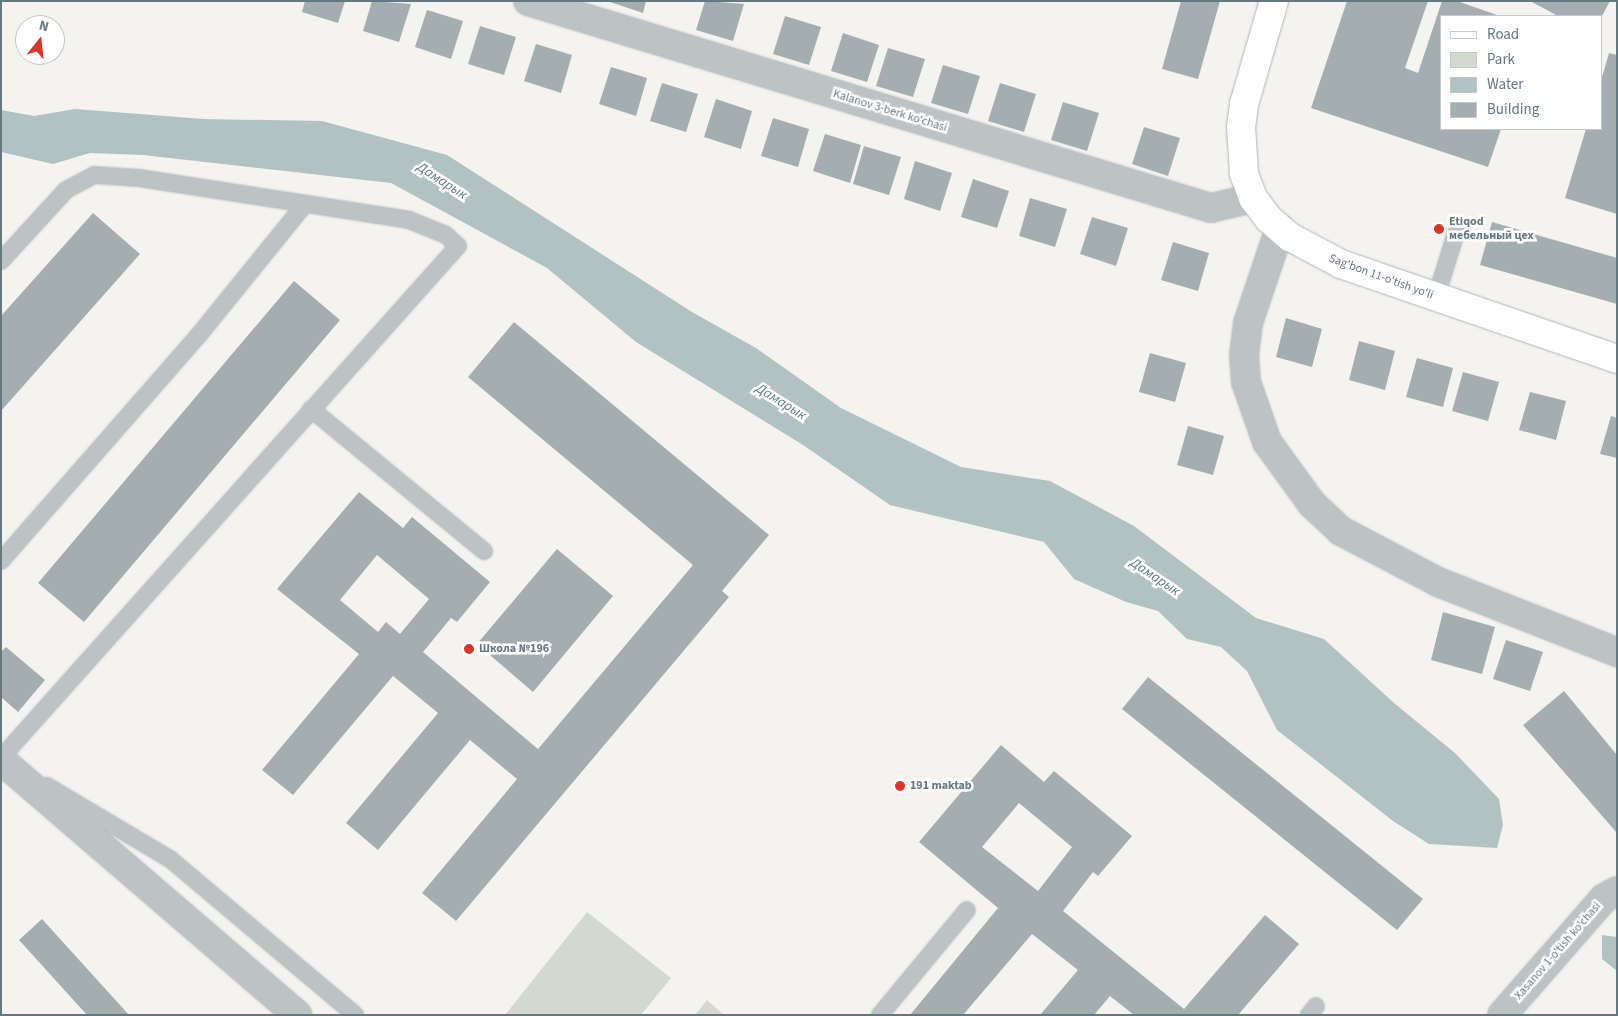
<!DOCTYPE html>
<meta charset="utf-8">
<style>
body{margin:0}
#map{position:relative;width:1618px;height:1016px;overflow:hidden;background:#f4f3f0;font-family:"Source Sans 3",sans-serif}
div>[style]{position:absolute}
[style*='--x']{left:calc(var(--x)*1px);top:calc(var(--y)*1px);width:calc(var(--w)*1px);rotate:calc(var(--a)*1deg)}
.green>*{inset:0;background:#d4d9cf}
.water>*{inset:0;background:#b2c2c3}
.building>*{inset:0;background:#a4aeb1}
.roads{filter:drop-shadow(0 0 1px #afb6b9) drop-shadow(0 0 1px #afb6b9)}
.service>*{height:16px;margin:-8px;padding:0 8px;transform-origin:8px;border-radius:8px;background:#bdc2c4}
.minor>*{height:28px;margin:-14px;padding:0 14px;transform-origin:14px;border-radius:14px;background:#bdc2c4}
.secondary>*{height:28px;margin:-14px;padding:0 14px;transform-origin:14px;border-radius:14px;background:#fff}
.dots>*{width:14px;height:14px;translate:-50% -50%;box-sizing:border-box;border:2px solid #fff;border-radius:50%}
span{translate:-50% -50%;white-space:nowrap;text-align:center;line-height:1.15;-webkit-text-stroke:5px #fff;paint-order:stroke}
.street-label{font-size:12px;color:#647880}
.poi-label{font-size:12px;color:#647880;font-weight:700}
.left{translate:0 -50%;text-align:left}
.water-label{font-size:14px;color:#5f7b7e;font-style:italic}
.frame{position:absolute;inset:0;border:2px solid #647880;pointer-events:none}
.legend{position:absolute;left:1440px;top:15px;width:162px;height:115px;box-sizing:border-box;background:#fff;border:1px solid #c1c9cc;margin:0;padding:6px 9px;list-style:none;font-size:15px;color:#647880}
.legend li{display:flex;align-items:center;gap:10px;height:25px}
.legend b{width:25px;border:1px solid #c1c9cc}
.north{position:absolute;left:15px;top:15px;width:50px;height:50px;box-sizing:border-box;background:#fff;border:1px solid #c1c9cc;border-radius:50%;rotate:16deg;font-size:14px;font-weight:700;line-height:20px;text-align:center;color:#647880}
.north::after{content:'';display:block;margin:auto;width:18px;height:22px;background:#db3428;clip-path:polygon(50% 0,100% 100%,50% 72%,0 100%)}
</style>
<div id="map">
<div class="green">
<i style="clip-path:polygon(587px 912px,671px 978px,641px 1015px,505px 1015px)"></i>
<i style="clip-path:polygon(707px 1000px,724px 1015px,695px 1015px)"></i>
</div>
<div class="water">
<i style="clip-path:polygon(75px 109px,204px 119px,322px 121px,447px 155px,692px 312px,756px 348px,841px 408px,961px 467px,1050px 481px,1134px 526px,1256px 618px,1324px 639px,1394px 703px,1455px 753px,1499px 799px,1503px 825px,1497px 848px,1429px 844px,1393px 821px,1277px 730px,1247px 671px,1221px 647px,1187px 639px,1158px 611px,1126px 602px,1074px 579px,1044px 542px,890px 505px,803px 445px,636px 342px,547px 268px,391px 183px,143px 155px,90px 153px,53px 164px,1px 152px,1px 110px,34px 116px)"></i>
<i style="clip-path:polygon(1602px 935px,1617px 937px,1617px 971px,1602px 959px)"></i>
</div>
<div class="building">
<i style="clip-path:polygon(305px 1px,345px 1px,338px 23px,302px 12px)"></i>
<i style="clip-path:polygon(372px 1px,411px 4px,399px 42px,363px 31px)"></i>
<i style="clip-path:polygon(607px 1px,646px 1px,643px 13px)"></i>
<i style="clip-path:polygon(705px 1px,744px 4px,733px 41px,696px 30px)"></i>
<i style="clip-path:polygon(1181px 1px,1220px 1px,1198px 79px,1162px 69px)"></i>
<i style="clip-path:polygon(1347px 1px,1428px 1px,1405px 68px,1418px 73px,1442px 1px,1457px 1px,1500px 16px,1442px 16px,1442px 129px,1501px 129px,1488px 167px,1311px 108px)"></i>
<i style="clip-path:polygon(1530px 1px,1610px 1px,1602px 16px,1558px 16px)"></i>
<i style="clip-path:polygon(427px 10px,463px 21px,451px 59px,415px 47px)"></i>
<i style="clip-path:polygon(785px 16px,821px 27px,809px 65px,773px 54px)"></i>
<i style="clip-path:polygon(480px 26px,516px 37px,504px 75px,468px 64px)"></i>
<i style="clip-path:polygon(843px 33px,879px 45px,867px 82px,831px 71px)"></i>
<i style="clip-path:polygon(536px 44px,572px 55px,561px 93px,524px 81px)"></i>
<i style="clip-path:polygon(888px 48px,925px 59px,913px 97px,876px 86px)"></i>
<i style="clip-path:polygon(1609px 53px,1617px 55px,1617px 214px,1565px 198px,1586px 129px,1602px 129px,1602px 77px)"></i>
<i style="clip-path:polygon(943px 65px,980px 76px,968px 114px,931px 103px)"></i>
<i style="clip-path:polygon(611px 67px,647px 78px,636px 116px,599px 104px)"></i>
<i style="clip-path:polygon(662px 83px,698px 94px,686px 132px,650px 121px)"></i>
<i style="clip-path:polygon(1000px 83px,1036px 94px,1024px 132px,988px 121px)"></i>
<i style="clip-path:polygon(716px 99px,752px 111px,741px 149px,704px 137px)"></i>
<i style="clip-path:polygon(1063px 102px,1099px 113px,1087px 151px,1051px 140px)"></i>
<i style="clip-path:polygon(773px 118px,809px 129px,798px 167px,761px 156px)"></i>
<i style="clip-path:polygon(1144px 127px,1180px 138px,1168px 176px,1132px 164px)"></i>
<i style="clip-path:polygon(825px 134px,861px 145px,850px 183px,813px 171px)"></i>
<i style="clip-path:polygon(864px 146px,901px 157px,889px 195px,853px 184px)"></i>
<i style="clip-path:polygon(915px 161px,952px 173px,940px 211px,904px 199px)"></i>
<i style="clip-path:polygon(973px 179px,1009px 191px,997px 228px,961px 217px)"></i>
<i style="clip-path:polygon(1030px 198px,1067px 209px,1055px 247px,1019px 236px)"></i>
<i style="clip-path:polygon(93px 213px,140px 254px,1px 411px,1px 316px)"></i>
<i style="clip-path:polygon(1092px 217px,1128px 228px,1116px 266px,1080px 254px)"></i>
<i style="clip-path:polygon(1492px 222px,1617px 258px,1617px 304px,1480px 265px)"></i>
<i style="clip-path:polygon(1173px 242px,1209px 253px,1198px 291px,1161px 280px)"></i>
<i style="clip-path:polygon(294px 281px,340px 320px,84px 622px,38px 583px)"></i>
<i style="clip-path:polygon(1286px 318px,1322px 329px,1312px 367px,1276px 357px)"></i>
<i style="clip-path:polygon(evenodd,514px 322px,769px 535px,722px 591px,729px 597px,456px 921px,422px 893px,517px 779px,470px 740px,378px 850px,346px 823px,438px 713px,393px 676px,293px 795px,262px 770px,359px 654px,277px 589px,359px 492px,403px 528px,412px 517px,490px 582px,457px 622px,451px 618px,423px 652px,538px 749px,693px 565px,468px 377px,514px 322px,377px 555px,429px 599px,400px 634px,386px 622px,378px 632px,340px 600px,377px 555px)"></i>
<i style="clip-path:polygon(1359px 341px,1395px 351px,1385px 390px,1349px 380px)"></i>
<i style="clip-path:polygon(1150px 353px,1186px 363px,1175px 402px,1139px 392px)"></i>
<i style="clip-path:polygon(1417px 358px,1453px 368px,1443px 407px,1406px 397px)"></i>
<i style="clip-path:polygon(1463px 372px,1499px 382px,1488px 421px,1452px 411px)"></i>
<i style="clip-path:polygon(1530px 392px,1566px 401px,1556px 440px,1519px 430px)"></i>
<i style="clip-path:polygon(1611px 416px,1617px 418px,1617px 458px,1600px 454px)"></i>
<i style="clip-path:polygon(1188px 426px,1224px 436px,1213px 475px,1177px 465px)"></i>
<i style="clip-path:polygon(557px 549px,613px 596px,533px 692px,477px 644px)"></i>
<i style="clip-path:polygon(1443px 612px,1495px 627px,1482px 674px,1431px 660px)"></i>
<i style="clip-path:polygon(1506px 640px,1543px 652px,1530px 691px,1493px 679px)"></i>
<i style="clip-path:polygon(6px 647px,45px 680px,18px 712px,1px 697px,1px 652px)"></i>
<i style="clip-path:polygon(1148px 677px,1423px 899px,1397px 930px,1122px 709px)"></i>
<i style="clip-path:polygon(1564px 691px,1617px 755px,1617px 833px,1523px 725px)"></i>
<i style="clip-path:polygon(evenodd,1001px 745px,1044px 782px,1054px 771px,1132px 836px,1098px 876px,1093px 872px,1063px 911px,1184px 1009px,1265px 915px,1299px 944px,1238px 1015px,1134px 1015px,1110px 996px,1094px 1015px,1040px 1015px,1078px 970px,1032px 934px,963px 1015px,910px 1015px,998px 908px,919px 842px,1001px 745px,1019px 803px,1072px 847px,1038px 891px,982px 847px,1019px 803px)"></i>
<i style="clip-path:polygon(42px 919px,129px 1015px,87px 1015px,19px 940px)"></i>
</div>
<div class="roads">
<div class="service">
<i style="--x:1;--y:261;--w:96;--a:-47.5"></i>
<i style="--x:66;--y:190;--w:32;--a:-28"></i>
<i style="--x:94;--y:175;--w:45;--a:3.8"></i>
<i style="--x:139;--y:178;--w:273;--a:8.8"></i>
<i style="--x:409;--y:220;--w:40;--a:22"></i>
<i style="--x:446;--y:235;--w:16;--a:43"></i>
<i style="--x:458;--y:246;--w:686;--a:131.75"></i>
<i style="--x:1436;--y:297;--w:73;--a:-72.6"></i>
<i style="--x:311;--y:409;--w:224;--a:39.4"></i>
<i style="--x:1;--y:561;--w:299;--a:-48.8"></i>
<i style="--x:198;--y:336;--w:169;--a:-51"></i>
<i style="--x:47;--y:786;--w:143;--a:30.7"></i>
<i style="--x:170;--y:859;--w:242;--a:40.1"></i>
<i style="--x:880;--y:1015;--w:136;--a:-50.4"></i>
<i style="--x:1309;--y:1015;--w:11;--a:-52"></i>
</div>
<div class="minor">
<i style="--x:528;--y:1;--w:714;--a:16.86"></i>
<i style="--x:1211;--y:208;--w:43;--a:-13.4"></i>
<i style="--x:1280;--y:228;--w:100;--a:108.6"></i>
<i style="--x:1248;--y:323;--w:31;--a:97"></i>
<i style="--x:1244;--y:354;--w:28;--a:86"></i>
<i style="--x:1246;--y:382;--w:64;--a:70.7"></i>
<i style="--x:1267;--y:442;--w:77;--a:54"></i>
<i style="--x:1312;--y:504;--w:40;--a:43"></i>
<i style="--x:1341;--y:531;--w:110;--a:27.7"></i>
<i style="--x:1438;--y:582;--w:192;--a:21.4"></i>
<i style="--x:1;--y:760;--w:391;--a:40.7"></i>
<i style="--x:1502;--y:1015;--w:155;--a:-48.9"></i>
<i style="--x:1604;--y:898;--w:15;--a:-28"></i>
</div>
<div class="secondary">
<i style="--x:1274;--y:1;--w:107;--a:106.2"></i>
<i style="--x:1244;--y:104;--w:23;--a:97"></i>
<i style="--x:1241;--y:127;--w:47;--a:86.3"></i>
<i style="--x:1244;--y:174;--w:26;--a:69"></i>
<i style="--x:1253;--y:198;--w:26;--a:53"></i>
<i style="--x:1269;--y:219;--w:28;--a:41"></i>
<i style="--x:1290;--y:237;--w:58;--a:27.9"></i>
<i style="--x:1341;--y:264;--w:292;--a:19"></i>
</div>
</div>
<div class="dots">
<i style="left:1439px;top:229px;background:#db3428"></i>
<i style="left:469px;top:649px;background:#db3428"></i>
<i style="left:900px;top:786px;background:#db3428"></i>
</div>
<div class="street-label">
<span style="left:890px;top:111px;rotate:17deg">Kalanov 3-berk ko'chasi</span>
<span style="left:1381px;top:277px;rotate:20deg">Sag'bon 11-o'tish yo'li</span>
<span style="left:1558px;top:951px;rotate:-49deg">Xasanov 1-o'tish ko'chasi</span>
</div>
<div class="poi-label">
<span class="left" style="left:1449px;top:229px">Etiqod<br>мебельный цех</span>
<span class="left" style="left:479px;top:649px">Школа №196</span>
<span class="left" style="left:910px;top:786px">191 maktab</span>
</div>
<div class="water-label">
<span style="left:442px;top:181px;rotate:33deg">Дамарык</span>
<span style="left:781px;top:402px;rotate:32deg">Дамарык</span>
<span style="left:1155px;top:577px;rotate:34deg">Дамарык</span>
</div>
<div class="frame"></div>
<ul class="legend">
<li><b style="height:6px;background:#fff"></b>Road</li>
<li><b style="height:14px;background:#d4d9cf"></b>Park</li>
<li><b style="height:14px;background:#b2c2c3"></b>Water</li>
<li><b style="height:14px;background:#a4aeb1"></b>Building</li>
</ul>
<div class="north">N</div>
</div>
